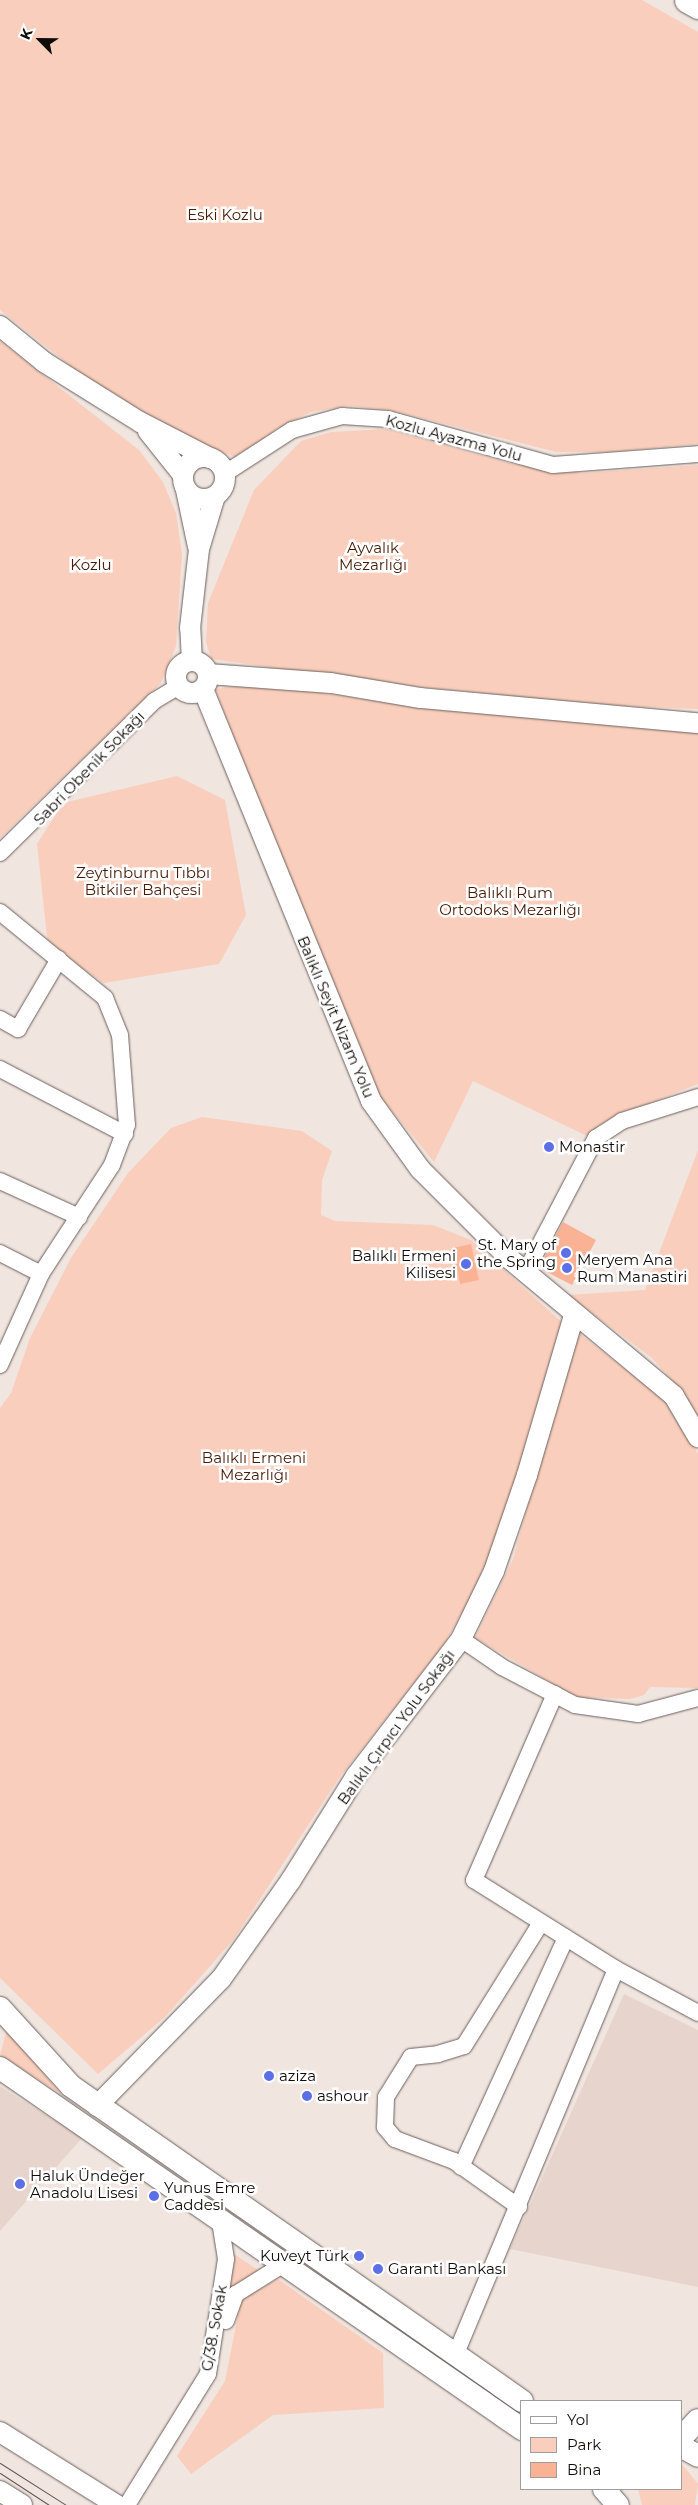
<!DOCTYPE html>
<meta charset="utf-8">
<style>
body{margin:0}
#map{position:relative;width:698px;height:2505px;overflow:hidden;background:#f1e5e0;font-family:Montserrat,sans-serif}
div>[style]{position:absolute}
[style*='--x']{left:calc(var(--x)*1px);top:calc(var(--y)*1px);width:calc(var(--w)*1px);rotate:calc(var(--a)*1deg)}
.built>*{inset:0;background:#e7d5cd}
.green>*{inset:0;background:#f9cebc}
.building>*{inset:0;background:#fab294}
.roads{filter:drop-shadow(0 0 1px #695f5b) drop-shadow(0 0 1px #695f5b)}
.minor>*{height:16px;margin:-8px;padding:0 8px;transform-origin:8px;border-radius:8px;background:#fff}
.tertiary>*{height:20px;margin:-10px;padding:0 10px;transform-origin:10px;border-radius:10px;background:#fff}
.tertiary>.ring{margin:-10px;padding:0;box-sizing:content-box;background:none;border:20px solid #fff;border-radius:50%}
.secondary>*{height:22px;margin:-11px;padding:0 11px;transform-origin:11px;border-radius:11px;background:#fff}
.primary>*{height:25px;margin:-12.5px;padding:0 12.5px;transform-origin:12.5px;border-radius:12.5px;background:#fff}
.tram>*{height:1px;margin:-0.5px;padding:0 0.5px;transform-origin:0.5px;border-radius:0.5px;background:#5f5956}
.dots>*{width:14px;height:14px;translate:-50% -50%;box-sizing:border-box;border:2px solid #fff;border-radius:50%}
span{translate:-50% -50%;white-space:nowrap;text-align:center;line-height:1.15;-webkit-text-stroke:5px #fff;paint-order:stroke}
.park-label{font-size:15px;color:#471b06}
.street-label{font-size:15px;color:#0f0c0a}
.poi-label{font-size:15px;color:#0f0c0a}
.left{translate:0 -50%;text-align:left}
.right{translate:-100% -50%;text-align:right}
.legend{position:absolute;left:520px;top:2400px;width:162px;height:90px;box-sizing:border-box;background:#fff;border:1px solid #9f9e9d;margin:0;padding:6px 9px;list-style:none;font-size:15px;color:#0f0c0a}
.legend li{display:flex;align-items:center;gap:10px;height:25px}
.legend b{width:25px;border:1px solid #9f9e9d}
.north{position:absolute;left:15px;top:15px;width:50px;height:50px;-webkit-text-stroke:4px #fff;paint-order:stroke;rotate:293deg;font-size:14px;font-weight:700;line-height:20px;text-align:center;color:#0f0c0a}
.north::after{content:'';display:block;margin:auto;width:18px;height:22px;background:#0f0c0a;clip-path:polygon(50% 0,100% 100%,50% 72%,0 100%)}
</style>
<div id="map">
<div class="built">
<i style="clip-path:polygon(624px 1994px,698px 2030px,698px 2287px,510px 2249px)"></i>
<i style="clip-path:polygon(0 2086px,82px 2138px,0 2231px)"></i>
</div>
<div class="green">
<i style="clip-path:polygon(0 0,642px 0,698px 32px,698px 444px,613px 452px,556px 452px,390px 410px,349px 406px,311px 412px,275px 430px,240px 459px,136px 418px,0 310px)"></i>
<i style="clip-path:polygon(0 341px,139px 450px,163px 482px,176px 513px,182px 554px,176px 646px,161px 683px,0 838px)"></i>
<i style="clip-path:polygon(386px 429px,513px 464px,583px 473px,698px 465px,698px 709px,600px 705px,401px 685px,211px 659px,206px 642px,208px 603px,254px 490px,301px 441px,331px 432px)"></i>
<i style="clip-path:polygon(258px 683px,415px 707px,698px 733px,698px 1084px,623px 1114px,589px 1137px,473px 1081px,434px 1162px,379px 1095px,351px 1036px,215px 689px)"></i>
<i style="clip-path:polygon(177px 776px,225px 800px,246px 915px,219px 964px,104px 983px,48px 946px,37px 844px,63px 803px)"></i>
<i style="clip-path:polygon(202px 1117px,302px 1131px,332px 1151px,322px 1180px,321px 1215px,335px 1221px,433px 1225px,471px 1240px,566px 1326px,522px 1483px,478px 1585px,443px 1646px,339px 1778px,234px 1939px,165px 2017px,98px 2074px,0 1978px,0 1408px,11px 1393px,30px 1338px,71px 1258px,128px 1173px,171px 1128px)"></i>
<i style="clip-path:polygon(698px 1150px,698px 1420px,683px 1393px,652px 1358px,568px 1295px,645px 1290px)"></i>
<i style="clip-path:polygon(576px 1331px,669px 1403px,698px 1454px,698px 1688px,650px 1687px,644px 1695px,630px 1699px,576px 1697px,475px 1638px,513px 1559px)"></i>
<i style="clip-path:polygon(6px 2033px,9px 2033px,62px 2095px,0 2055px)"></i>
<i style="clip-path:polygon(234px 2254px,258px 2270px,228px 2292px)"></i>
<i style="clip-path:polygon(278px 2279px,383px 2353px,384px 2408px,273px 2415px,191px 2474px,177px 2456px,225px 2381px,241px 2300px)"></i>
<i style="clip-path:polygon(682px 2464px,698px 2484px,695px 2505px,642px 2505px,638px 2489px,682px 2489px)"></i>
</div>
<div class="building">
<i style="clip-path:polygon(563px 1222px,596px 1240px,572px 1285px,539px 1268px)"></i>
<i style="clip-path:polygon(471px 1244px,479px 1280px,460px 1284px,453px 1248px)"></i>
</div>
<div class="roads">
<div class="minor">
<i style="--x:224;--y:474;--w:81;--a:-32.9"></i>
<i style="--x:292;--y:430;--w:52;--a:-15.6"></i>
<i style="--x:342;--y:416;--w:46;--a:3.7"></i>
<i style="--x:388;--y:419;--w:171;--a:15.6"></i>
<i style="--x:553;--y:465;--w:145;--a:-4.3"></i>
<i style="--x:0;--y:853;--w:216;--a:-44.6"></i>
<i style="--x:154;--y:701;--w:29;--a:-31"></i>
<i style="--x:0;--y:912;--w:136;--a:39.3"></i>
<i style="--x:105;--y:998;--w:40;--a:68"></i>
<i style="--x:120;--y:1035;--w:90;--a:85.6"></i>
<i style="--x:127;--y:1125;--w:43;--a:110.6"></i>
<i style="--x:112;--y:1165;--w:130;--a:123.1"></i>
<i style="--x:41;--y:1274;--w:100;--a:114.3"></i>
<i style="--x:0;--y:1019;--w:21;--a:29"></i>
<i style="--x:18;--y:1029;--w:81;--a:-59.6"></i>
<i style="--x:0;--y:1069;--w:141;--a:27.5"></i>
<i style="--x:0;--y:1181;--w:87;--a:24.5"></i>
<i style="--x:0;--y:1253;--w:46;--a:27.1"></i>
<i style="--x:525;--y:1273;--w:153;--a:-62.3"></i>
<i style="--x:596;--y:1138;--w:31;--a:-33"></i>
<i style="--x:622;--y:1121;--w:80;--a:-17.5"></i>
<i style="--x:461;--y:1639;--w:50;--a:34.3"></i>
<i style="--x:502;--y:1667;--w:82;--a:27.5"></i>
<i style="--x:575;--y:1705;--w:64;--a:8.1"></i>
<i style="--x:638;--y:1714;--w:62;--a:-14.9"></i>
<i style="--x:555;--y:1694;--w:203;--a:113.5"></i>
<i style="--x:474;--y:1880;--w:168;--a:32.1"></i>
<i style="--x:616;--y:1969;--w:93;--a:28.2"></i>
<i style="--x:461;--y:2167;--w:252;--a:-65.4"></i>
<i style="--x:519;--y:2207;--w:80;--a:-144.7"></i>
<i style="--x:454;--y:2161;--w:63;--a:-159.6"></i>
<i style="--x:395;--y:2139;--w:16;--a:-130"></i>
<i style="--x:385;--y:2127;--w:30;--a:-88"></i>
<i style="--x:386;--y:2097;--w:47;--a:-58"></i>
<i style="--x:411;--y:2057;--w:27;--a:-6"></i>
<i style="--x:438;--y:2054;--w:27;--a:-17"></i>
<i style="--x:464;--y:2046;--w:145;--a:-58"></i>
<i style="--x:226;--y:2321;--w:29;--a:-70"></i>
<i style="--x:236;--y:2294;--w:57;--a:-32"></i>
<i style="--x:455;--y:2356;--w:419;--a:-67.4"></i>
<i style="--x:127;--y:2505;--w:154;--a:-58.3"></i>
<i style="--x:208;--y:2374;--w:116;--a:-81.1"></i>
<i style="--x:226;--y:2259;--w:39;--a:-99"></i>
</div>
<div class="tertiary">
<i style="--x:0;--y:326;--w:57;--a:39.3"></i>
<i style="--x:44;--y:362;--w:113;--a:32"></i>
<i style="--x:140;--y:422;--w:79;--a:27.2"></i>
<i style="--x:148;--y:431;--w:56;--a:51.5"></i>
<i class="ring" style="left:183px;top:457px;width:22px;height:22px"></i>
<i style="--x:186;--y:490;--w:58;--a:78.1"></i>
<i class="ring" style="left:176px;top:661px;width:12px;height:12px"></i>
<i style="--x:192;--y:661;--w:33;--a:-93"></i>
<i style="--x:190;--y:628;--w:80;--a:-83.5"></i>
<i style="--x:199;--y:549;--w:55;--a:-73.2"></i>
<i style="--x:208;--y:674;--w:123;--a:4.2"></i>
<i style="--x:331;--y:683;--w:91;--a:9.5"></i>
<i style="--x:421;--y:698;--w:278;--a:5.2"></i>
<i style="--x:203;--y:689;--w:445;--a:67.8"></i>
<i style="--x:371;--y:1101;--w:84;--a:54.2"></i>
<i style="--x:420;--y:1169;--w:129;--a:45"></i>
<i style="--x:511;--y:1260;--w:212;--a:39.8"></i>
<i style="--x:674;--y:1396;--w:48;--a:59.7"></i>
<i style="--x:97;--y:2106;--w:177;--a:-45.7"></i>
<i style="--x:221;--y:1979;--w:121;--a:-54.7"></i>
<i style="--x:291;--y:1880;--w:123;--a:-58"></i>
<i style="--x:356;--y:1776;--w:173;--a:-52.5"></i>
<i style="--x:461;--y:1639;--w:76;--a:-64.1"></i>
<i style="--x:494;--y:1571;--w:102;--a:-71"></i>
<i style="--x:527;--y:1475;--w:167;--a:-73.6"></i>
<i style="--x:0;--y:2432;--w:138;--a:32"></i>
<i style="--x:0;--y:2491;--w:26;--a:32"></i>
</div>
<div class="secondary">
<i style="--x:0;--y:2008;--w:105;--a:47.7"></i>
<i style="--x:71;--y:2086;--w:550;--a:34.93"></i>
<i style="--x:0;--y:2068;--w:635;--a:34.67"></i>
<i style="--x:682;--y:2437;--w:23;--a:-47"></i>
<i style="--x:682;--y:2447;--w:18;--a:29"></i>
<i style="--x:604;--y:2489;--w:21;--a:49"></i>
</div>
<div class="primary">
<i style="--x:687;--y:0;--w:13;--a:29"></i>
</div>
</div>
<div class="tram">
<i style="--x:0;--y:2463;--w:78;--a:32.5"></i>
<i style="--x:0;--y:2473;--w:59;--a:33.1"></i>
</div>
<div class="dots">
<i style="left:549px;top:1147px;background:#5c6fe6"></i>
<i style="left:566px;top:1253px;background:#5c6fe6"></i>
<i style="left:466px;top:1264px;background:#5c6fe6"></i>
<i style="left:567px;top:1268px;background:#5c6fe6"></i>
<i style="left:269px;top:2076px;background:#5c6fe6"></i>
<i style="left:307px;top:2096px;background:#5c6fe6"></i>
<i style="left:20px;top:2184px;background:#5c6fe6"></i>
<i style="left:154px;top:2196px;background:#5c6fe6"></i>
<i style="left:359px;top:2256px;background:#5c6fe6"></i>
<i style="left:378px;top:2269px;background:#5c6fe6"></i>
</div>
<div class="park-label">
<span style="left:225px;top:215px">Eski Kozlu</span>
<span style="left:373px;top:556px">Ayvalık<br>Mezarlığı</span>
<span style="left:91px;top:565px">Kozlu</span>
<span style="left:143px;top:881px">Zeytinburnu Tıbbı<br>Bitkiler Bahçesi</span>
<span style="left:510px;top:901px">Balıklı Rum<br>Ortodoks Mezarlığı</span>
<span style="left:254px;top:1466px">Balıklı Ermeni<br>Mezarlığı</span>
</div>
<div class="street-label">
<span style="left:454px;top:438px;rotate:15deg">Kozlu Ayazma Yolu</span>
<span style="left:89px;top:768px;rotate:-46deg">Sabri Obenik Sokağı</span>
<span style="left:336px;top:1017px;rotate:67deg">Balıklı Seyit Nizam Yolu</span>
<span style="left:396px;top:1727px;rotate:-54deg">Balıklı Çırpıcı Yolu Sokağı</span>
<span style="left:214px;top:2328px;rotate:-80deg">G/38. Sokak</span>
</div>
<div class="poi-label">
<span class="left" style="left:559px;top:1147px">Monastir</span>
<span class="right" style="left:556px;top:1253px">St. Mary of<br>the Spring</span>
<span class="right" style="left:456px;top:1264px">Balıklı Ermeni<br>Kilisesi</span>
<span class="left" style="left:577px;top:1268px">Meryem Ana<br>Rum Manastiri</span>
<span class="left" style="left:279px;top:2076px">aziza</span>
<span class="left" style="left:317px;top:2096px">ashour</span>
<span class="left" style="left:30px;top:2184px">Haluk Ündeğer<br>Anadolu Lisesi</span>
<span class="left" style="left:164px;top:2196px">Yunus Emre<br>Caddesi</span>
<span class="right" style="left:349px;top:2256px">Kuveyt Türk</span>
<span class="left" style="left:388px;top:2269px">Garanti Bankası</span>
</div>
<ul class="legend">
<li><b style="height:6px;background:#fff"></b>Yol</li>
<li><b style="height:14px;background:#f9cebc"></b>Park</li>
<li><b style="height:14px;background:#fab294"></b>Bina</li>
</ul>
<div class="north">K</div>
</div>
